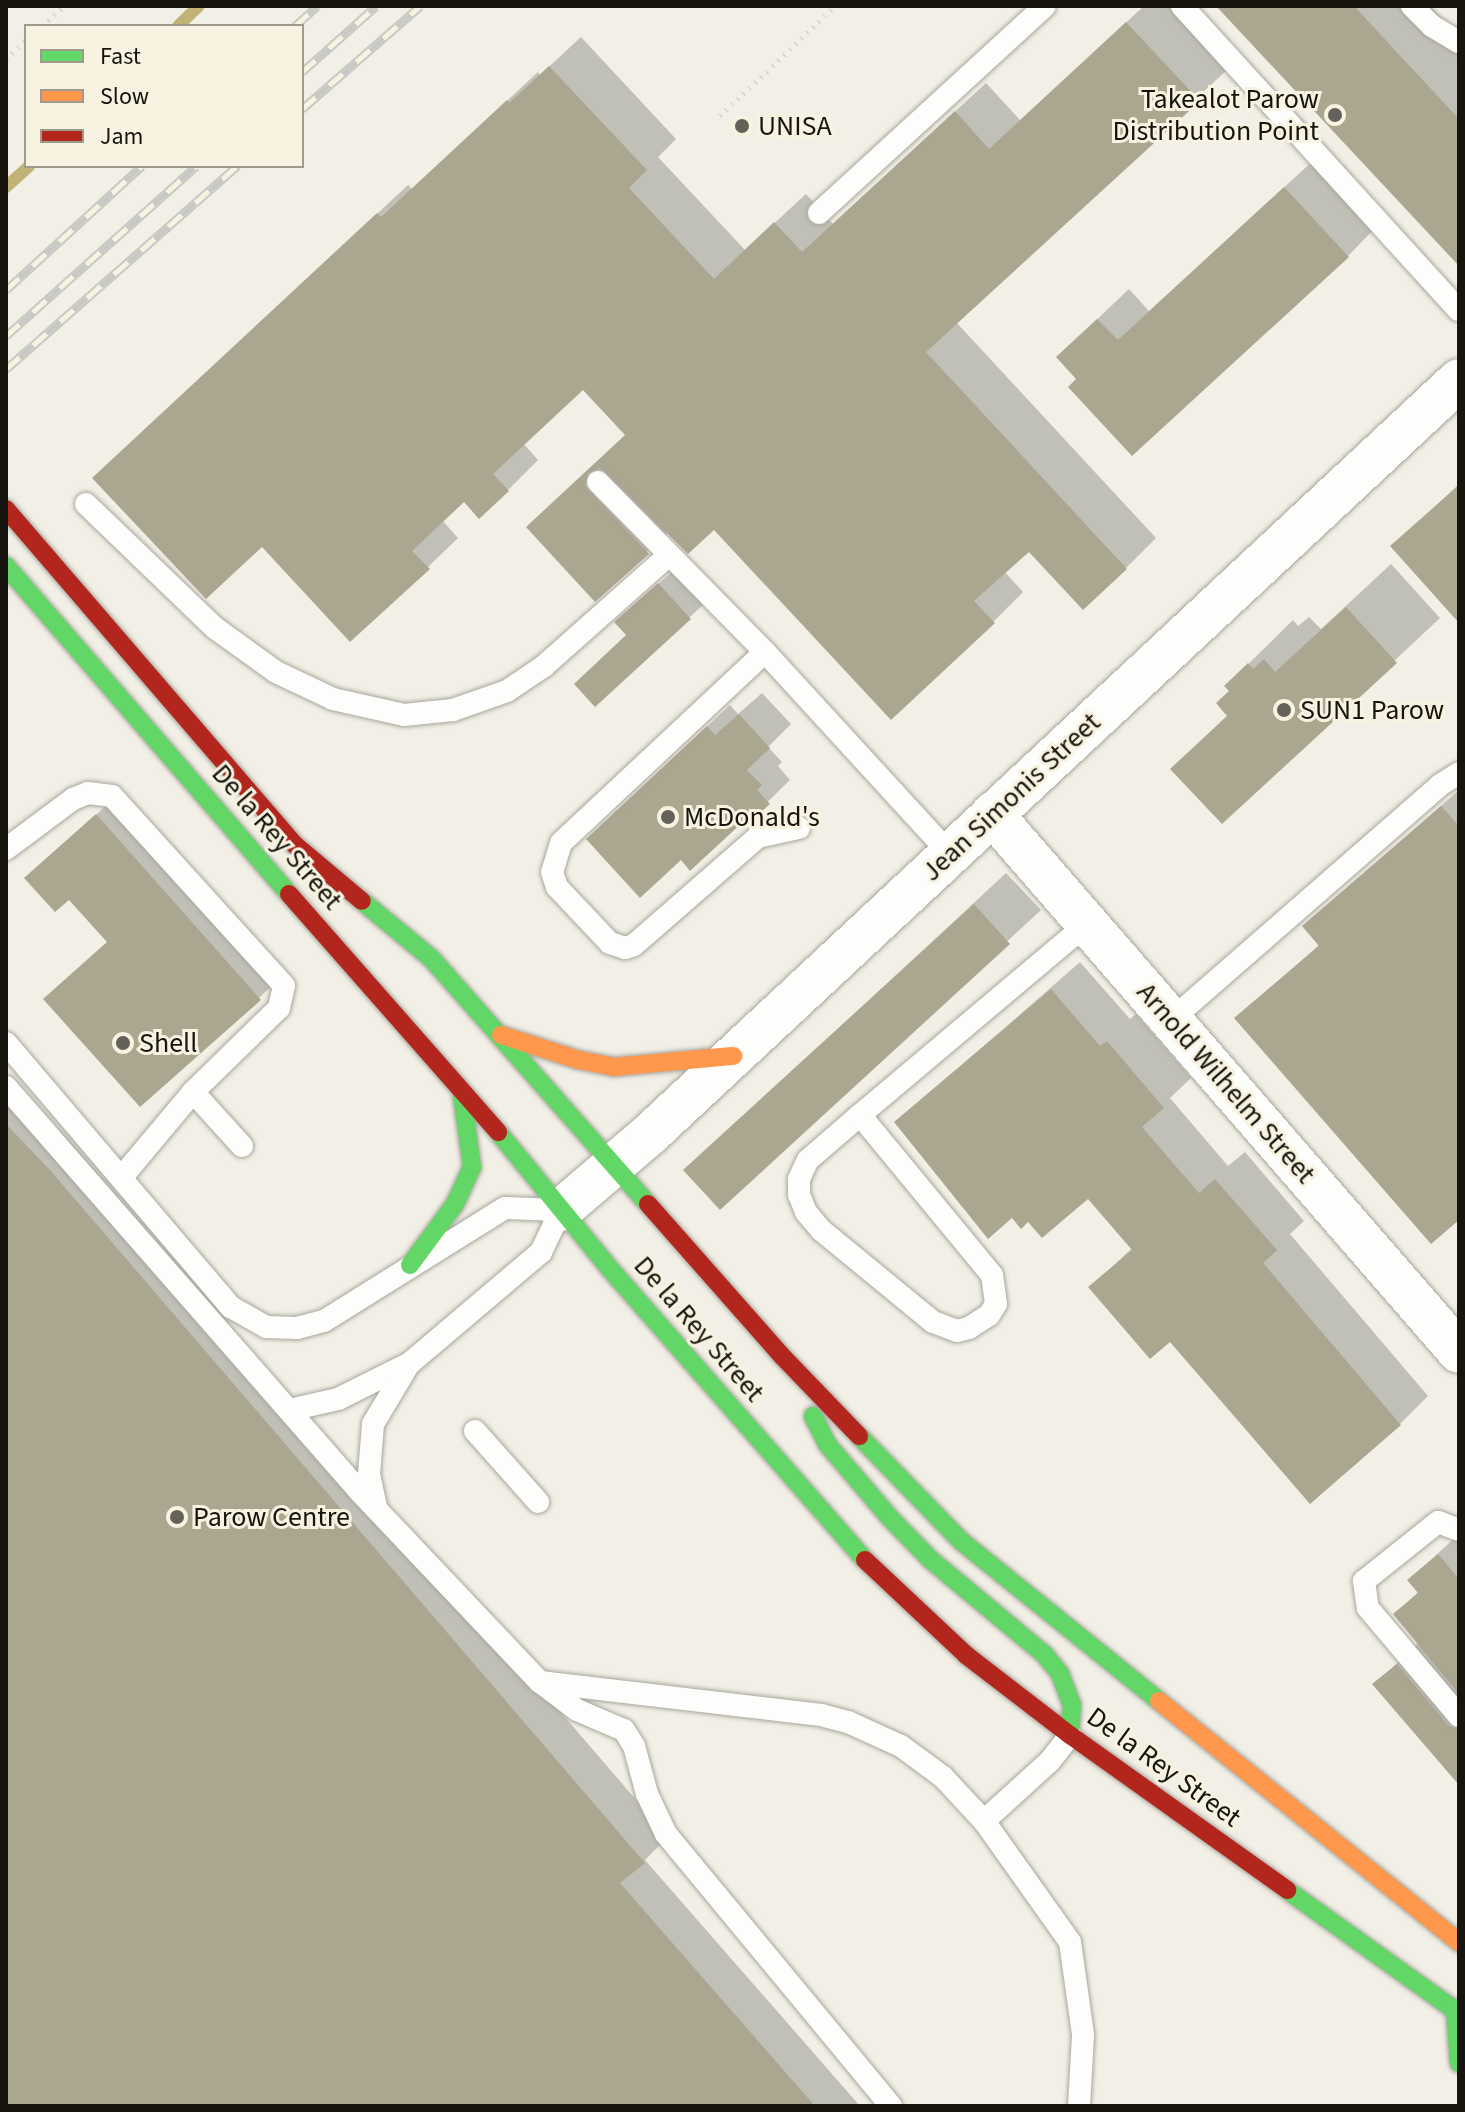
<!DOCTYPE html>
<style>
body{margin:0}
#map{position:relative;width:1465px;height:2112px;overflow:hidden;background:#f2f0e6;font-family:"Source Sans 3",sans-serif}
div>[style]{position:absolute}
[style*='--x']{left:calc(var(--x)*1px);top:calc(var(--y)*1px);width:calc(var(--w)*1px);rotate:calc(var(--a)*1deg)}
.shadow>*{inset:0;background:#0003}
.stream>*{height:12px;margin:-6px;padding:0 6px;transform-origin:6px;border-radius:6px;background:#c1b375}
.building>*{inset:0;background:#aaa690}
.path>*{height:5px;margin-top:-2.5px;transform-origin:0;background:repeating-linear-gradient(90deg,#dad9d6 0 2px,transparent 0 8px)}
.roads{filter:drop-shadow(0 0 2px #a8a69e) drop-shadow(0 0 2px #a8a69e)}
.lane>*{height:22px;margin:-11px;padding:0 11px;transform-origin:11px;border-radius:11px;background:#fdfdfb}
.street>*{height:42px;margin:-21px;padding:0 21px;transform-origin:21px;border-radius:21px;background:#fdfdfb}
.fast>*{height:18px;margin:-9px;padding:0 9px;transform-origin:9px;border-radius:9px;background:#63d668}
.slow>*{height:18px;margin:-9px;padding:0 9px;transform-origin:9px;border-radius:9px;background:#ff974d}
.jam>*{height:18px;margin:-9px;padding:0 9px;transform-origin:9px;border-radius:9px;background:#b3261e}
.rail>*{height:9px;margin-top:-4.5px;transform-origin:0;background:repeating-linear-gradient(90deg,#f8f3e0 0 18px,#c8c8c5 0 36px);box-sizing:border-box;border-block:2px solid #c8c8c5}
.dots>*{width:22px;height:22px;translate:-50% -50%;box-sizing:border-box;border:4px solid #f8f3e0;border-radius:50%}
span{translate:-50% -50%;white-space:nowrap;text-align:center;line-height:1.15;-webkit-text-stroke:6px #f8f3e0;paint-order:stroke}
.poi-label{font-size:28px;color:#16140d}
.right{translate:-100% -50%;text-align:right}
.left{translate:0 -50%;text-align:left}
.street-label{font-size:28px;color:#16140d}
.frame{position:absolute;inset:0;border:8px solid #16140d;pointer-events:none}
.legend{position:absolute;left:24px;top:24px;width:280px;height:144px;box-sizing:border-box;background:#f8f3e0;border:2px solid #9e9a8c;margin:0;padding:10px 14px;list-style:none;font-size:24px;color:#16140d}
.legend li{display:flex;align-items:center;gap:16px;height:40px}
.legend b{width:40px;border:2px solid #9e9a8c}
</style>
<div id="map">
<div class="shadow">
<i style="clip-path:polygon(1144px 6px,1169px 6px,1228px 69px,956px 322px,1156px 538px,1126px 568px,1029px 549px,1004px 571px,1023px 592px,993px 622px,714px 527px,668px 532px,596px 599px,529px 527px,627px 434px,583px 387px,523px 443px,538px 460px,508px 490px,464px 500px,442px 520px,458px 538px,428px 567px,262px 544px,125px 448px,408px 185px,412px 189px,538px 72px,540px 75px,581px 37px,676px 139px,658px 157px,745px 250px,806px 194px,833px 224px,986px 83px,1020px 120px)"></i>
<i style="clip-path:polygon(1219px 6px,1430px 6px,1459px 37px,1459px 241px)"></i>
<i style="clip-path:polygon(1316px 158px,1378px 225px,1348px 256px,1078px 379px,1089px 327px,1129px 289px,1149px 311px)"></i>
<i style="clip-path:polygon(1459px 484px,1459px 620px,1393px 546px)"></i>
<i style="clip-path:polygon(1391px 564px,1440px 618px,1222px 822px,1173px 769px,1229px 714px,1232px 691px,1226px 686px,1293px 620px,1298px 626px,1309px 617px,1321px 629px)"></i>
<i style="clip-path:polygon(673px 571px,704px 604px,595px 704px,629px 635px,631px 608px)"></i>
<i style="clip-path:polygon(762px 693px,791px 724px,768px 747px,782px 762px,778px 766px,790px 780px,748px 821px,745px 817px,681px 857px,610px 817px,730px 705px,738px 714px)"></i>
<i style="clip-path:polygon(1459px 790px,1459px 1217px,1236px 1018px,1320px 944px,1305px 926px)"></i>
<i style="clip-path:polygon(121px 792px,283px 975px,259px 998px,46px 999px,109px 941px,69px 897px,27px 878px)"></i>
<i style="clip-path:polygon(1006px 873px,1041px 910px,720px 1207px,686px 1170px)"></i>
<i style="clip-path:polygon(1080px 962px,1130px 1019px,1136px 1014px,1191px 1078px,1170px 1098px,1228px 1166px,1245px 1152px,1304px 1221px,1290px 1234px,1428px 1396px,1400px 1424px,1170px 1339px,1091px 1287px,1133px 1247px,1088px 1196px,1029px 1220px,1013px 1216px,897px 1122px)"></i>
<i style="clip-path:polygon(6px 1075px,74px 1146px,668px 1837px,645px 1860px,860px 2106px,6px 2106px)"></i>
<i style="clip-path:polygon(1459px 1534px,1459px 1773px,1375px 1684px,1419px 1642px,1396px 1614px,1419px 1591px,1409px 1580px)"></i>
</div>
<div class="stream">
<i style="--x:178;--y:26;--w:29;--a:-44"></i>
<i style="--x:6;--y:187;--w:31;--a:-42"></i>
</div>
<div class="building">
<i style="clip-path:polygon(1216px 6px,1354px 6px,1459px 119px,1459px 266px)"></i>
<i style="clip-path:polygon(1126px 22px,1200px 101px,926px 352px,1127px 569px,1083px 610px,1029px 552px,974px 601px,995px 623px,891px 720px,714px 530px,688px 554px,601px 468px,588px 473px,585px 486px,649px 554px,595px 602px,526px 527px,625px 435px,583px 390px,493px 474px,509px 491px,479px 519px,464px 502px,412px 551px,430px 569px,350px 642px,262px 547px,206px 599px,92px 478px,377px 213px,381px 217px,507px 100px,509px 103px,549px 66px,647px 170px,629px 188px,714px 279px,774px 222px,802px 252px,955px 111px,989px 149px)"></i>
<i style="clip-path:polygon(1284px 187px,1349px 257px,1132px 456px,1068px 387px,1076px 379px,1056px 357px,1097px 319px,1118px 340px)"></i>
<i style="clip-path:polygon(1459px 485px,1459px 623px,1390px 546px)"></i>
<i style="clip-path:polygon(658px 583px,691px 619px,595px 707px,574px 684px,626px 635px,614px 622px)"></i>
<i style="clip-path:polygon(1346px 607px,1397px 663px,1222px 824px,1170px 769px,1227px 716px,1216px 703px,1229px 691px,1224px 686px,1248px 663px,1253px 669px,1264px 659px,1275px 672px)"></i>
<i style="clip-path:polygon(739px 714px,770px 748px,747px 770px,762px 785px,757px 790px,770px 804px,748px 823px,745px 820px,690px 871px,681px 860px,640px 898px,586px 839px,707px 726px,715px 735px)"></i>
<i style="clip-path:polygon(1441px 806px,1459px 826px,1459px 1220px,1431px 1244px,1234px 1018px,1319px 946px,1302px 926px)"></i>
<i style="clip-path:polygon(96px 814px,261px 1000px,140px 1107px,43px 999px,107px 942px,69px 900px,55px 912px,24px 878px)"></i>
<i style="clip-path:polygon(974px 904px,1010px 944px,720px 1210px,683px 1170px)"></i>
<i style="clip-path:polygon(1051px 989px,1100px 1046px,1107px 1041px,1164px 1108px,1142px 1127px,1199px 1193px,1215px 1179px,1277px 1250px,1263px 1263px,1401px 1425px,1310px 1504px,1170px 1342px,1150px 1359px,1088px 1287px,1132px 1250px,1088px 1199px,1042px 1238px,1028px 1222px,1021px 1229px,1012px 1218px,988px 1239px,894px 1122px)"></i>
<i style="clip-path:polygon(6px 1124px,50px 1170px,645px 1863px,620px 1883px,815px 2106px,6px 2106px)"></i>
<i style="clip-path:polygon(1438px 1554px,1459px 1579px,1459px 1694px,1393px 1614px,1418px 1593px,1407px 1580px)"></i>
<i style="clip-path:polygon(1397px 1664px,1448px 1725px,1459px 1730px,1459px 1785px,1372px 1684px)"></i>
</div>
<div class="path">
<i style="--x:42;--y:26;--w:30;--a:-42"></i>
<i style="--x:6;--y:59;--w:28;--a:-44"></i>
<i style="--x:720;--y:116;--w:159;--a:-43.7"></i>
</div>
<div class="roads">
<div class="lane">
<i style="--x:1182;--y:6;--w:411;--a:47.7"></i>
<i style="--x:1412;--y:6;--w:28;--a:45"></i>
<i style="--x:1432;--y:26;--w:31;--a:31"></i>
<i style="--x:819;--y:213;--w:306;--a:-42.5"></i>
<i style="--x:598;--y:482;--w:238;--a:45.5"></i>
<i style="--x:765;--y:652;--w:274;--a:47.5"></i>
<i style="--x:86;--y:504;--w:179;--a:43.9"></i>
<i style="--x:215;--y:628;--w:75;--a:35.8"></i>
<i style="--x:276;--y:672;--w:63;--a:25.3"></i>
<i style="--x:333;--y:699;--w:73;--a:12.7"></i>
<i style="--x:404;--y:715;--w:49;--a:-5.8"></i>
<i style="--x:453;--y:710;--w:57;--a:-19.4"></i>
<i style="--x:507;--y:691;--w:45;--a:-34"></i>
<i style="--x:544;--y:666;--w:167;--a:-41.6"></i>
<i style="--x:765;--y:652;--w:279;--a:136.9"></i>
<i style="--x:561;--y:843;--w:30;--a:107"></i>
<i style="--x:552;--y:872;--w:16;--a:72"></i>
<i style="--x:557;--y:887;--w:77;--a:46.6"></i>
<i style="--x:610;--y:943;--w:16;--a:18"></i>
<i style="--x:625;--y:948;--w:9;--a:-18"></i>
<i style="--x:634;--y:945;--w:164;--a:-41.1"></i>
<i style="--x:758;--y:837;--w:42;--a:-12.4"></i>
<i style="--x:6;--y:849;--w:84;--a:-36.7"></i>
<i style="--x:73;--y:799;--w:16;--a:-22"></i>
<i style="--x:88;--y:793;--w:24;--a:7"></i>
<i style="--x:112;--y:796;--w:256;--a:47.8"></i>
<i style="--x:284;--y:986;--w:23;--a:103"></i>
<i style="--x:279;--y:1008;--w:120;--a:135.7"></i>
<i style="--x:193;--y:1092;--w:111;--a:129.9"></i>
<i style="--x:1171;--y:1020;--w:357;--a:-41.1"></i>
<i style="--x:1440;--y:785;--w:22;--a:-32"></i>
<i style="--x:6;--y:1043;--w:347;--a:49.6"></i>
<i style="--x:231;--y:1307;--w:40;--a:29.7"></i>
<i style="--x:266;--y:1327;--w:31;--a:2"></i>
<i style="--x:297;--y:1328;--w:28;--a:-15"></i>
<i style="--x:324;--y:1321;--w:213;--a:-32"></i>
<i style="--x:505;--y:1208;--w:56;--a:2"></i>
<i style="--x:561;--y:1210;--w:47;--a:115.5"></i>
<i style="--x:541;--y:1252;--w:172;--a:139.7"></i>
<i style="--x:410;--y:1363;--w:80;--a:153.4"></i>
<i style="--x:338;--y:1399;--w:50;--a:167.3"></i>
<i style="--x:6;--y:1087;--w:539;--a:48.83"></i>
<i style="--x:361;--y:1493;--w:260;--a:46.6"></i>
<i style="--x:540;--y:1682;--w:46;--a:37.1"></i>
<i style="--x:577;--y:1710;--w:51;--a:23.1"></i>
<i style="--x:624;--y:1730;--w:19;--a:58"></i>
<i style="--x:634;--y:1746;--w:50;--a:74.8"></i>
<i style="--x:647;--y:1794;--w:44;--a:64.6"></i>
<i style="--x:666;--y:1834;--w:353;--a:50.4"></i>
<i style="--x:193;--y:1092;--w:73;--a:47.8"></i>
<i style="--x:860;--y:1115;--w:207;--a:50.5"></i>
<i style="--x:992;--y:1275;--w:29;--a:82"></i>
<i style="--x:996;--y:1304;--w:13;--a:122"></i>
<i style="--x:989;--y:1315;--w:24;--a:147"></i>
<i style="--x:969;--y:1328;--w:12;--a:166"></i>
<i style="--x:957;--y:1331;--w:26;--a:-159"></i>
<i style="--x:933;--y:1322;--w:145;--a:-140.6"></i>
<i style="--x:821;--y:1230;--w:23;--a:-130"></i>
<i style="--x:806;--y:1212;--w:18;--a:-112"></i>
<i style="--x:799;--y:1195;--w:16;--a:-90"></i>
<i style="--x:799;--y:1179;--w:21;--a:-65"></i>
<i style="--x:808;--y:1160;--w:69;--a:-40.9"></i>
<i style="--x:860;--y:1115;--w:297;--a:-40.1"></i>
<i style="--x:475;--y:1431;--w:95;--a:48.4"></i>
<i style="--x:376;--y:1507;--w:34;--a:-102"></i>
<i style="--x:369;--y:1474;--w:50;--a:-85.4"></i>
<i style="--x:373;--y:1424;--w:66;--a:-59.2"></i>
<i style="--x:1459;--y:1530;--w:22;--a:-159"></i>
<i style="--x:1438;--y:1522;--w:95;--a:141.4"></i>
<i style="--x:1364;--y:1581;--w:27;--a:82"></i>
<i style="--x:1368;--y:1608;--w:141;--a:49.9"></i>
<i style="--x:540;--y:1682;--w:283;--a:6.7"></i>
<i style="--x:821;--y:1715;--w:28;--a:15"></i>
<i style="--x:848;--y:1722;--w:58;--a:24.4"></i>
<i style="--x:901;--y:1746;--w:52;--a:36.4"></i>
<i style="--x:943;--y:1777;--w:60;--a:47"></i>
<i style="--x:984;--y:1821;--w:148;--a:54.6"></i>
<i style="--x:1070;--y:1942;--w:94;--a:82"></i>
<i style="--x:1083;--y:2035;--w:71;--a:93.2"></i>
<i style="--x:984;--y:1821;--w:89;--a:-42.3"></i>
<i style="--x:1050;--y:1761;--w:33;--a:-52"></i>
</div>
<div class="street">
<i style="--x:992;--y:814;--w:712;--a:49.04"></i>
<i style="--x:561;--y:1210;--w:118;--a:-40.5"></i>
<i style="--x:651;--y:1133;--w:1104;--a:-42.98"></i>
</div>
<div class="fast">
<i style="--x:6;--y:566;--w:433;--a:49.2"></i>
<i style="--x:362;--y:901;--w:89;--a:39.6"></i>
<i style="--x:431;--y:958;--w:328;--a:48.6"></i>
<i style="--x:498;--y:1132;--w:178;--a:50.7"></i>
<i style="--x:611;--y:1270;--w:386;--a:48.8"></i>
<i style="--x:410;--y:1265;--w:76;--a:-53.6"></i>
<i style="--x:455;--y:1204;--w:41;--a:-65.3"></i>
<i style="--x:472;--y:1167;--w:73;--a:-97.9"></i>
<i style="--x:813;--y:1416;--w:31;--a:63"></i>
<i style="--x:827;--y:1444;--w:97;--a:49.6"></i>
<i style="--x:890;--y:1518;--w:59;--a:45.7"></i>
<i style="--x:931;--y:1560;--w:147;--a:39.8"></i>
<i style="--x:1044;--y:1654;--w:26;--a:51"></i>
<i style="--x:1060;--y:1674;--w:33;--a:69"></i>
<i style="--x:1072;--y:1705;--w:30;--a:94"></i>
<i style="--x:859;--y:1436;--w:146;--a:45.8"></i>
<i style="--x:961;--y:1541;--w:255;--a:38.9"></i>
<i style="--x:1287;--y:1890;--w:211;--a:35.6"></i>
<i style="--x:1455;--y:2009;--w:54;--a:85.8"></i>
</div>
<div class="slow">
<i style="--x:501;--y:1035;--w:82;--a:17.8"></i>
<i style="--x:579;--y:1060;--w:36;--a:11"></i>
<i style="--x:614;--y:1067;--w:120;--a:-5.3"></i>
<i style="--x:1159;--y:1701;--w:385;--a:38.8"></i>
</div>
<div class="jam">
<i style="--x:6;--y:509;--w:443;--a:49.3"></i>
<i style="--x:295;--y:845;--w:87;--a:39.9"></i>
<i style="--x:289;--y:894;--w:317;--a:48.7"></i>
<i style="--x:648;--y:1204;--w:204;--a:48.6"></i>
<i style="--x:783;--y:1357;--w:110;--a:46.1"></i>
<i style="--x:865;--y:1560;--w:139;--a:43.2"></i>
<i style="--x:966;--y:1655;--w:131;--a:37.6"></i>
<i style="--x:1070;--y:1735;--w:267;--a:35.5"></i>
</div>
</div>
<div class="rail">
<i style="--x:295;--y:26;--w:30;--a:-42"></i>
<i style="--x:302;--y:72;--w:99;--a:-41.7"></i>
<i style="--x:302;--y:109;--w:157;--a:-41.1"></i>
<i style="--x:6;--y:290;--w:184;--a:-42.4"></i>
<i style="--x:6;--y:336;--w:255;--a:-41.8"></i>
<i style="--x:6;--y:369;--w:308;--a:-41.3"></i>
</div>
<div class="dots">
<i style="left:1335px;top:115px;background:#636159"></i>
<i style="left:742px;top:126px;background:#636159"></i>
<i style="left:1284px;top:710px;background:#636159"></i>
<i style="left:668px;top:817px;background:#636159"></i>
<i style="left:123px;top:1043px;background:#636159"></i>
<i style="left:177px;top:1517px;background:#636159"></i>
</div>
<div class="poi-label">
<span class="right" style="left:1319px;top:115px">Takealot Parow<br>Distribution Point</span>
<span class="left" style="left:758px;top:126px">UNISA</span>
<span class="left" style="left:1300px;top:710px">SUN1 Parow</span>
<span class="left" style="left:684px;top:817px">McDonald's</span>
<span class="left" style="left:139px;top:1043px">Shell</span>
<span class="left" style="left:193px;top:1517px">Parow Centre</span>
</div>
<div class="street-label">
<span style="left:1011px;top:797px;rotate:-43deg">Jean Simonis Street</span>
<span style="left:277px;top:837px;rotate:49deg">De la Rey Street</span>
<span style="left:1226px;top:1083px;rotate:49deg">Arnold Wilhelm Street</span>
<span style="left:699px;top:1329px;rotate:49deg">De la Rey Street</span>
<span style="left:1164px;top:1767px;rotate:36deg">De la Rey Street</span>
</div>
<div class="frame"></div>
<ul class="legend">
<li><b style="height:10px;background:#63d668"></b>Fast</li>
<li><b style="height:10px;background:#ff974d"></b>Slow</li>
<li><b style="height:10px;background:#b3261e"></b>Jam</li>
</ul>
</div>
